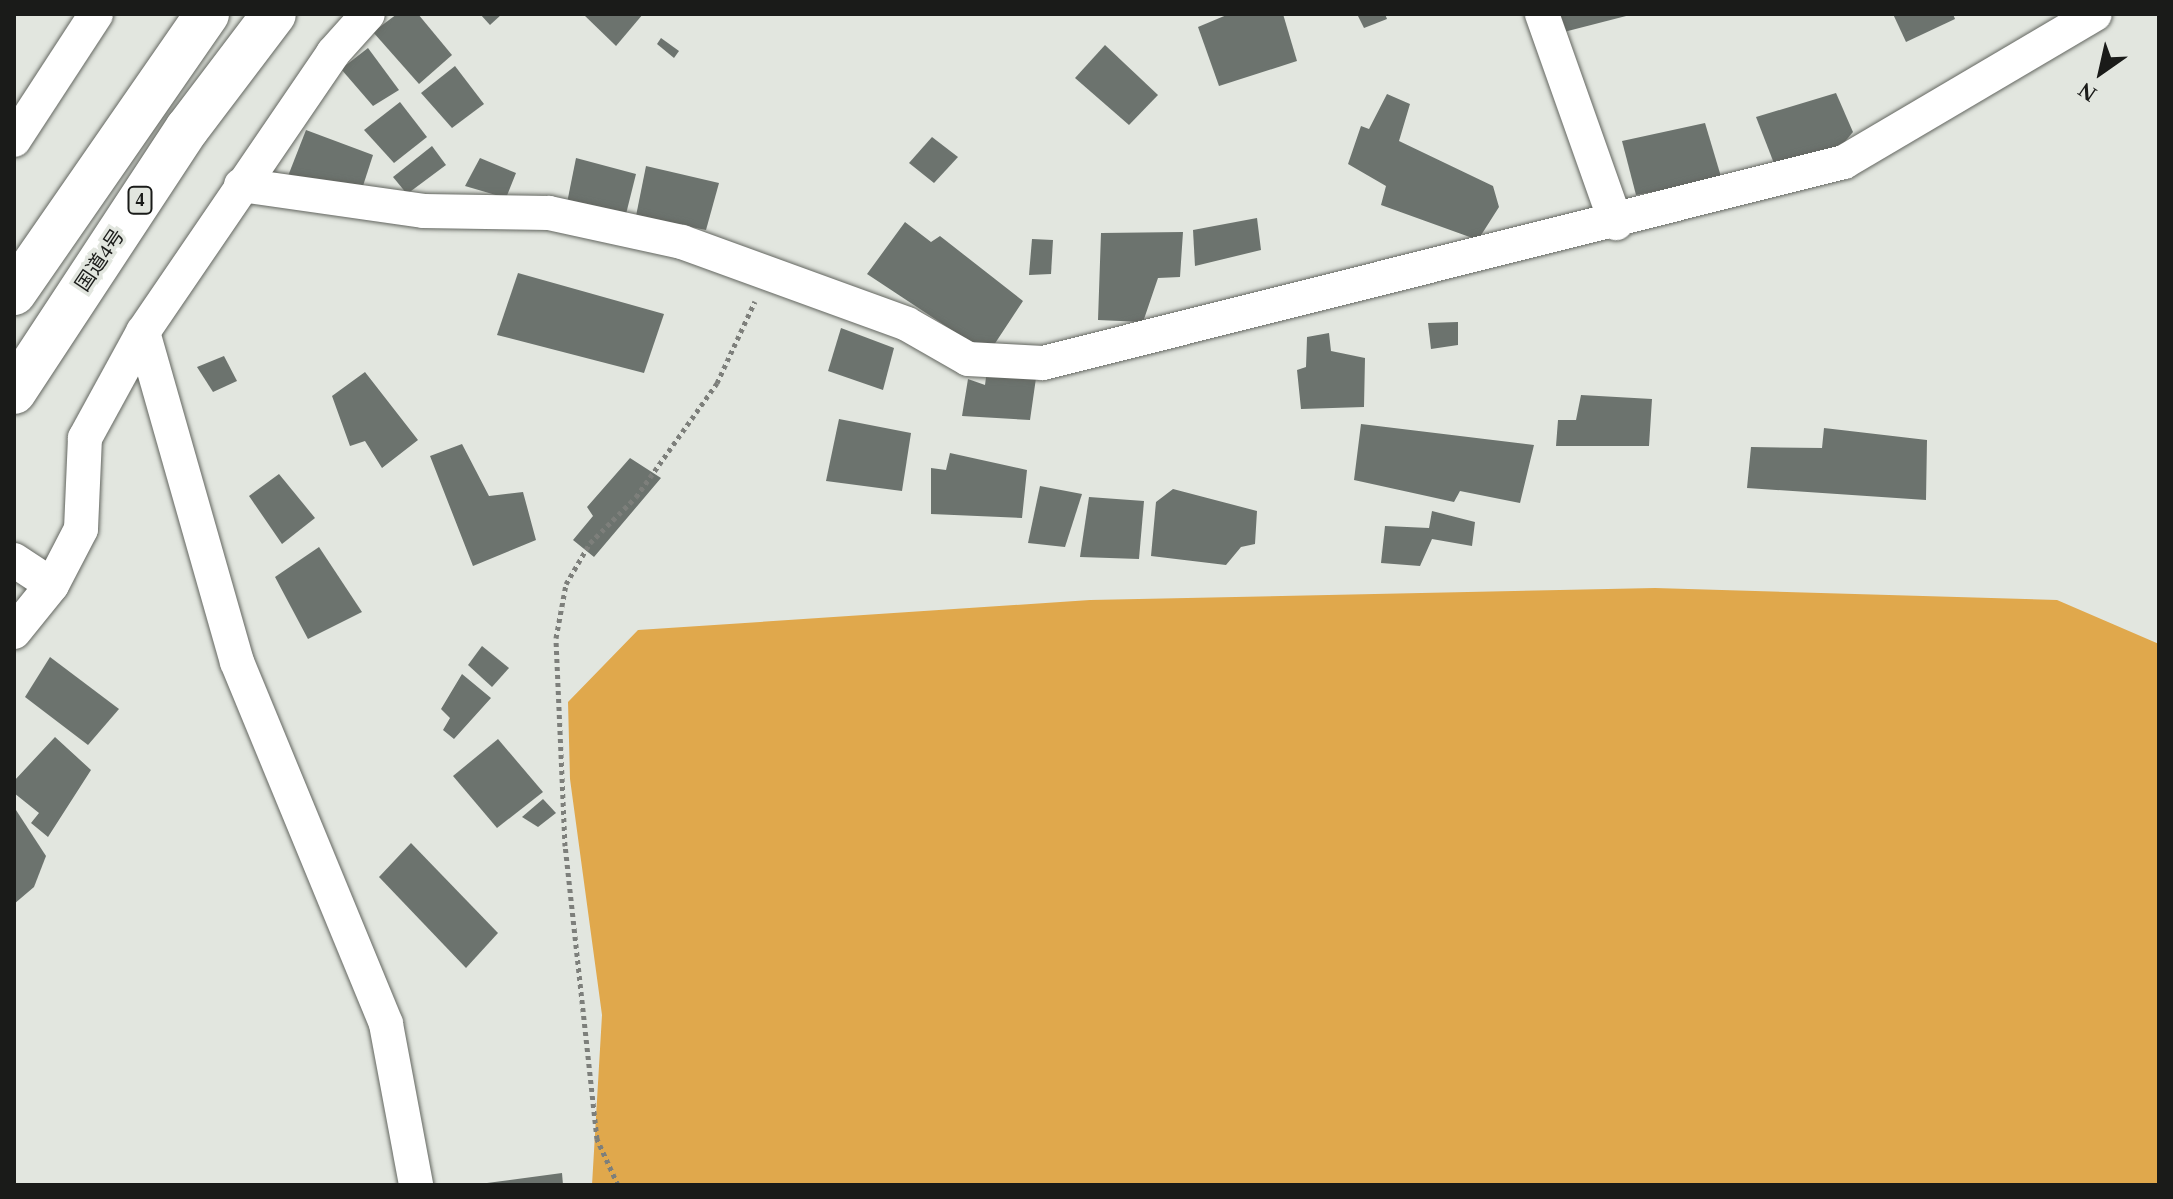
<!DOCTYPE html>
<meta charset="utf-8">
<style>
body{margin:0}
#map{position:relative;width:2173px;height:1199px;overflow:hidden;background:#e2e6df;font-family:"Times New Roman","Noto Sans JP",serif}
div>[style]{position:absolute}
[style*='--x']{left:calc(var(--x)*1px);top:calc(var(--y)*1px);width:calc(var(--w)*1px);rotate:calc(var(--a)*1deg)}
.forest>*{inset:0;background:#e0a84c}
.building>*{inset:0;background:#6c736e}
.path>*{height:5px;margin-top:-2.5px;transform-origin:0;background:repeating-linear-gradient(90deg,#7d7f7b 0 4px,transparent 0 8px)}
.roads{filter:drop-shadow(0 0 2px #636660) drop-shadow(0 0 2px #636660)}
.minor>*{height:34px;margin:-17px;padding:0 17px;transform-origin:17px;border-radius:17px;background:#fff}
.highway>*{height:44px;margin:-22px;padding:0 22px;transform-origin:22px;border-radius:22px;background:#fff}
span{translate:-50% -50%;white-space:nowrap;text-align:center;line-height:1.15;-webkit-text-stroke:7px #e2e6df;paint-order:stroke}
.shield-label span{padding:2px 6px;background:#e2e6df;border:2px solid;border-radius:6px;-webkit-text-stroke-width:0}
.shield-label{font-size:18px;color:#1a1b19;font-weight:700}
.street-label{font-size:20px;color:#1a1b19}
.frame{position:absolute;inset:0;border:16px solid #1a1b19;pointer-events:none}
.north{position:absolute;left:2061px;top:32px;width:80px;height:80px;-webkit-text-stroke:6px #e2e6df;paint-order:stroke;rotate:214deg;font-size:22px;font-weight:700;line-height:32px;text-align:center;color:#1a1b19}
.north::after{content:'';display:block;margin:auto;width:28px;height:36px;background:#1a1b19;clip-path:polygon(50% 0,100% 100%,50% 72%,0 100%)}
</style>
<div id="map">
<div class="forest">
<i style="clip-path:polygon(1655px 588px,2057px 600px,2159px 644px,2159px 1185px,592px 1185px,602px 1015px,570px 779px,568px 702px,638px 630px,1090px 600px)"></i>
</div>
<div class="building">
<i style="clip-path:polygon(397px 14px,418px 14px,452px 55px,419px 84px,373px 32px)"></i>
<i style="clip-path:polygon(480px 14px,502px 14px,490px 25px)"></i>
<i style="clip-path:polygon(583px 14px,643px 14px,616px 46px)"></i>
<i style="clip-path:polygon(1229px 14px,1283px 14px,1297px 61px,1219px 86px,1198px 27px)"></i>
<i style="clip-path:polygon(1357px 14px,1385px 14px,1387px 19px,1364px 28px)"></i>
<i style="clip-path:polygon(1556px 14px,1629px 14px,1630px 15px,1560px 33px)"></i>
<i style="clip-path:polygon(1893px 14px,1953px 14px,1955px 19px,1906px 42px)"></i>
<i style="clip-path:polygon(661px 38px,679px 51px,674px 58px,657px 44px)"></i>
<i style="clip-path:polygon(1105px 45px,1158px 95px,1129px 125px,1075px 78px)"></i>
<i style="clip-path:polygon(368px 48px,399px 90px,373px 106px,341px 69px)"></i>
<i style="clip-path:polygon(455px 66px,484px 104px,452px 128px,421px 93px)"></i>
<i style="clip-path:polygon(1836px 93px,1853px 132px,1837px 151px,1775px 166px,1756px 117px)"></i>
<i style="clip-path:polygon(1387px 94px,1410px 104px,1399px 141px,1493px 186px,1499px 207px,1478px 240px,1381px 205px,1386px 186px,1348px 164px,1361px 126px,1369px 129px)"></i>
<i style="clip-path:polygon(400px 102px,427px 137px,394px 163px,364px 130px)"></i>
<i style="clip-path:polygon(1705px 123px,1722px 180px,1636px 195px,1622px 141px)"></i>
<i style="clip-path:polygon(306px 130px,373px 155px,361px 192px,288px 176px)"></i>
<i style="clip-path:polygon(932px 137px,958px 157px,934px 183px,909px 163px)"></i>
<i style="clip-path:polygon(432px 146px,446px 165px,407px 194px,393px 177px)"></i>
<i style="clip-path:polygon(480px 158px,516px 173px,506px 198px,465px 186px)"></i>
<i style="clip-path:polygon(576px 158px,636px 174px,626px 214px,567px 203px)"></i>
<i style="clip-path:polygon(646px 166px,719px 183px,706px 230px,636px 216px)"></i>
<i style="clip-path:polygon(1257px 218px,1261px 250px,1195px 266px,1193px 230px)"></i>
<i style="clip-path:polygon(905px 222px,931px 242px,940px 236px,1023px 301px,988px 354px,867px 274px)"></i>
<i style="clip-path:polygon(1183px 232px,1180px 277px,1158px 278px,1143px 322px,1098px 320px,1101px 233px)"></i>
<i style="clip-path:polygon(1032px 239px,1053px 240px,1051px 274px,1029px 275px)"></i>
<i style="clip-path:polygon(518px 273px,664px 314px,644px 373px,497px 335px)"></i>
<i style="clip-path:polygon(1458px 322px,1458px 345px,1431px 349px,1428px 323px)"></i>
<i style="clip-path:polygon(841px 328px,894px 348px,883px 390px,828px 371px)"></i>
<i style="clip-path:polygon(1329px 333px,1331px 351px,1365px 358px,1364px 407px,1301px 409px,1297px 370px,1306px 367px,1307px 337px)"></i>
<i style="clip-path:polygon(224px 356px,237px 381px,213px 392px,197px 367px)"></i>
<i style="clip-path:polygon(987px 370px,1036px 378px,1030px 420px,962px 416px,968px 379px,985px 385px)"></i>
<i style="clip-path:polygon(365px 372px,418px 440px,382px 468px,365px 441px,350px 446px,332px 396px)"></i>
<i style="clip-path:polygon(1581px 395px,1652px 399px,1649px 446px,1556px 446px,1558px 420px,1576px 420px)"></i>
<i style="clip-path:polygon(839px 419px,911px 433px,902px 491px,826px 481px)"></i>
<i style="clip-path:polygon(1361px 424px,1534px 445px,1520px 503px,1460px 491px,1454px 502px,1354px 480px)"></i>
<i style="clip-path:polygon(1824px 428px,1927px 440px,1926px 500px,1747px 488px,1751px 447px,1822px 448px)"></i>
<i style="clip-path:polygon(462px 444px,489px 496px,523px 492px,536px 540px,473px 566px,430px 456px)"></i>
<i style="clip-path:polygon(950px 453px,1027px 470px,1022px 518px,931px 514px,931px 468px,946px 470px)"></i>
<i style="clip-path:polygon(630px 458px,661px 478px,594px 557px,573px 540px,593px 516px,587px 507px)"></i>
<i style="clip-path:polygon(279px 474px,315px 518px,282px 544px,249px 496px)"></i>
<i style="clip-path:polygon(1040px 486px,1082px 494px,1065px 547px,1028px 543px)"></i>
<i style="clip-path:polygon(1173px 489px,1257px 511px,1255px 544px,1241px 547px,1226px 565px,1151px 556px,1156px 502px)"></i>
<i style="clip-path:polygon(1089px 497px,1144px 501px,1139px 559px,1080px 557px)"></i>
<i style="clip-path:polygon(1432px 511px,1475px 522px,1472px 546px,1432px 539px,1420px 566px,1381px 563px,1385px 526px,1429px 528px)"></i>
<i style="clip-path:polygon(319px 547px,362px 612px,308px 639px,275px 577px)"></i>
<i style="clip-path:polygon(482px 646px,509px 668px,492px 687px,468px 665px)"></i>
<i style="clip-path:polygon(50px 657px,119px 709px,88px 745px,25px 697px)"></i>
<i style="clip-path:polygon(462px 674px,491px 698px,454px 739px,443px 730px,450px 718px,441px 709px)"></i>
<i style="clip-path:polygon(55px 737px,91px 770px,48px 837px,31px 823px,39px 813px,14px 793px,14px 781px)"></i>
<i style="clip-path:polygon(498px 739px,543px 792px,497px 828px,453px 776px)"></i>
<i style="clip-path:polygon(543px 799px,556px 813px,538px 827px,522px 817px)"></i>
<i style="clip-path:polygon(14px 807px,46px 856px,34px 887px,14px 904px)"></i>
<i style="clip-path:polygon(411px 843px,498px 933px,466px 968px,379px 877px)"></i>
<i style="clip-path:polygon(562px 1173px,563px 1185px,487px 1185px,487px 1183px)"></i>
</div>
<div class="path">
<i style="--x:618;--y:1185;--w:51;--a:-114.5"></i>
<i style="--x:597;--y:1139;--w:295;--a:-96.2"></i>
<i style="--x:565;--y:846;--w:208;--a:-92.5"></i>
<i style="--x:556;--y:638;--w:55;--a:-79.5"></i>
<i style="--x:566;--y:584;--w:48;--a:-59.7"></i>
<i style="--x:590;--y:543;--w:65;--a:-45"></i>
<i style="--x:636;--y:497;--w:140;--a:-54.6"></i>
<i style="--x:717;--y:383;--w:90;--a:-65.1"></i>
</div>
<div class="roads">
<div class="minor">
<i style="--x:1542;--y:14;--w:222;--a:70.5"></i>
<i style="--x:14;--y:140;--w:150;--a:-56.9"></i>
<i style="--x:241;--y:185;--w:184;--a:8.1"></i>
<i style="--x:423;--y:211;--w:126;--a:0.9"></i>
<i style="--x:549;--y:213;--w:136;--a:12.3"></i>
<i style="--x:682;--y:242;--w:239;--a:20"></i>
<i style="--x:907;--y:324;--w:70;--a:29.8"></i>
<i style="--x:968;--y:359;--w:75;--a:3.1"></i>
<i style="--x:1043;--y:363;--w:826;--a:-14.09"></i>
<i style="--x:1844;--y:162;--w:291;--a:-30.5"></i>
<i style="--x:143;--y:332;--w:343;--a:74.1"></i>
<i style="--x:237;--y:662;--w:391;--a:67.6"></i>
<i style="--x:386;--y:1024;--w:164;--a:79.4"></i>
<i style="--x:14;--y:560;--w:45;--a:33.3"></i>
<i style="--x:14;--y:632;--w:60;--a:-51"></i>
<i style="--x:52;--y:585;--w:63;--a:-62.6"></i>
<i style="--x:81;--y:529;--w:91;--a:-87.5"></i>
<i style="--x:85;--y:438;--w:121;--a:-61.3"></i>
<i style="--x:143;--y:332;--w:338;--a:-55.7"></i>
<i style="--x:333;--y:53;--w:52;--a:-48.1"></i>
</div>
<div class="highway">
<i style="--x:14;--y:293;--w:339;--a:-55.3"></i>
<i style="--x:14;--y:392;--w:315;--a:-56.7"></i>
<i style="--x:187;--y:129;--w:144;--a:-52.9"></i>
</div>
</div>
<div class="shield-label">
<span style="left:140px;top:200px">4</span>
</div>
<div class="street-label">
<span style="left:100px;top:260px;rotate:-56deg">国道4号</span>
</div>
<div class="frame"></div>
<div class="north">N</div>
</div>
